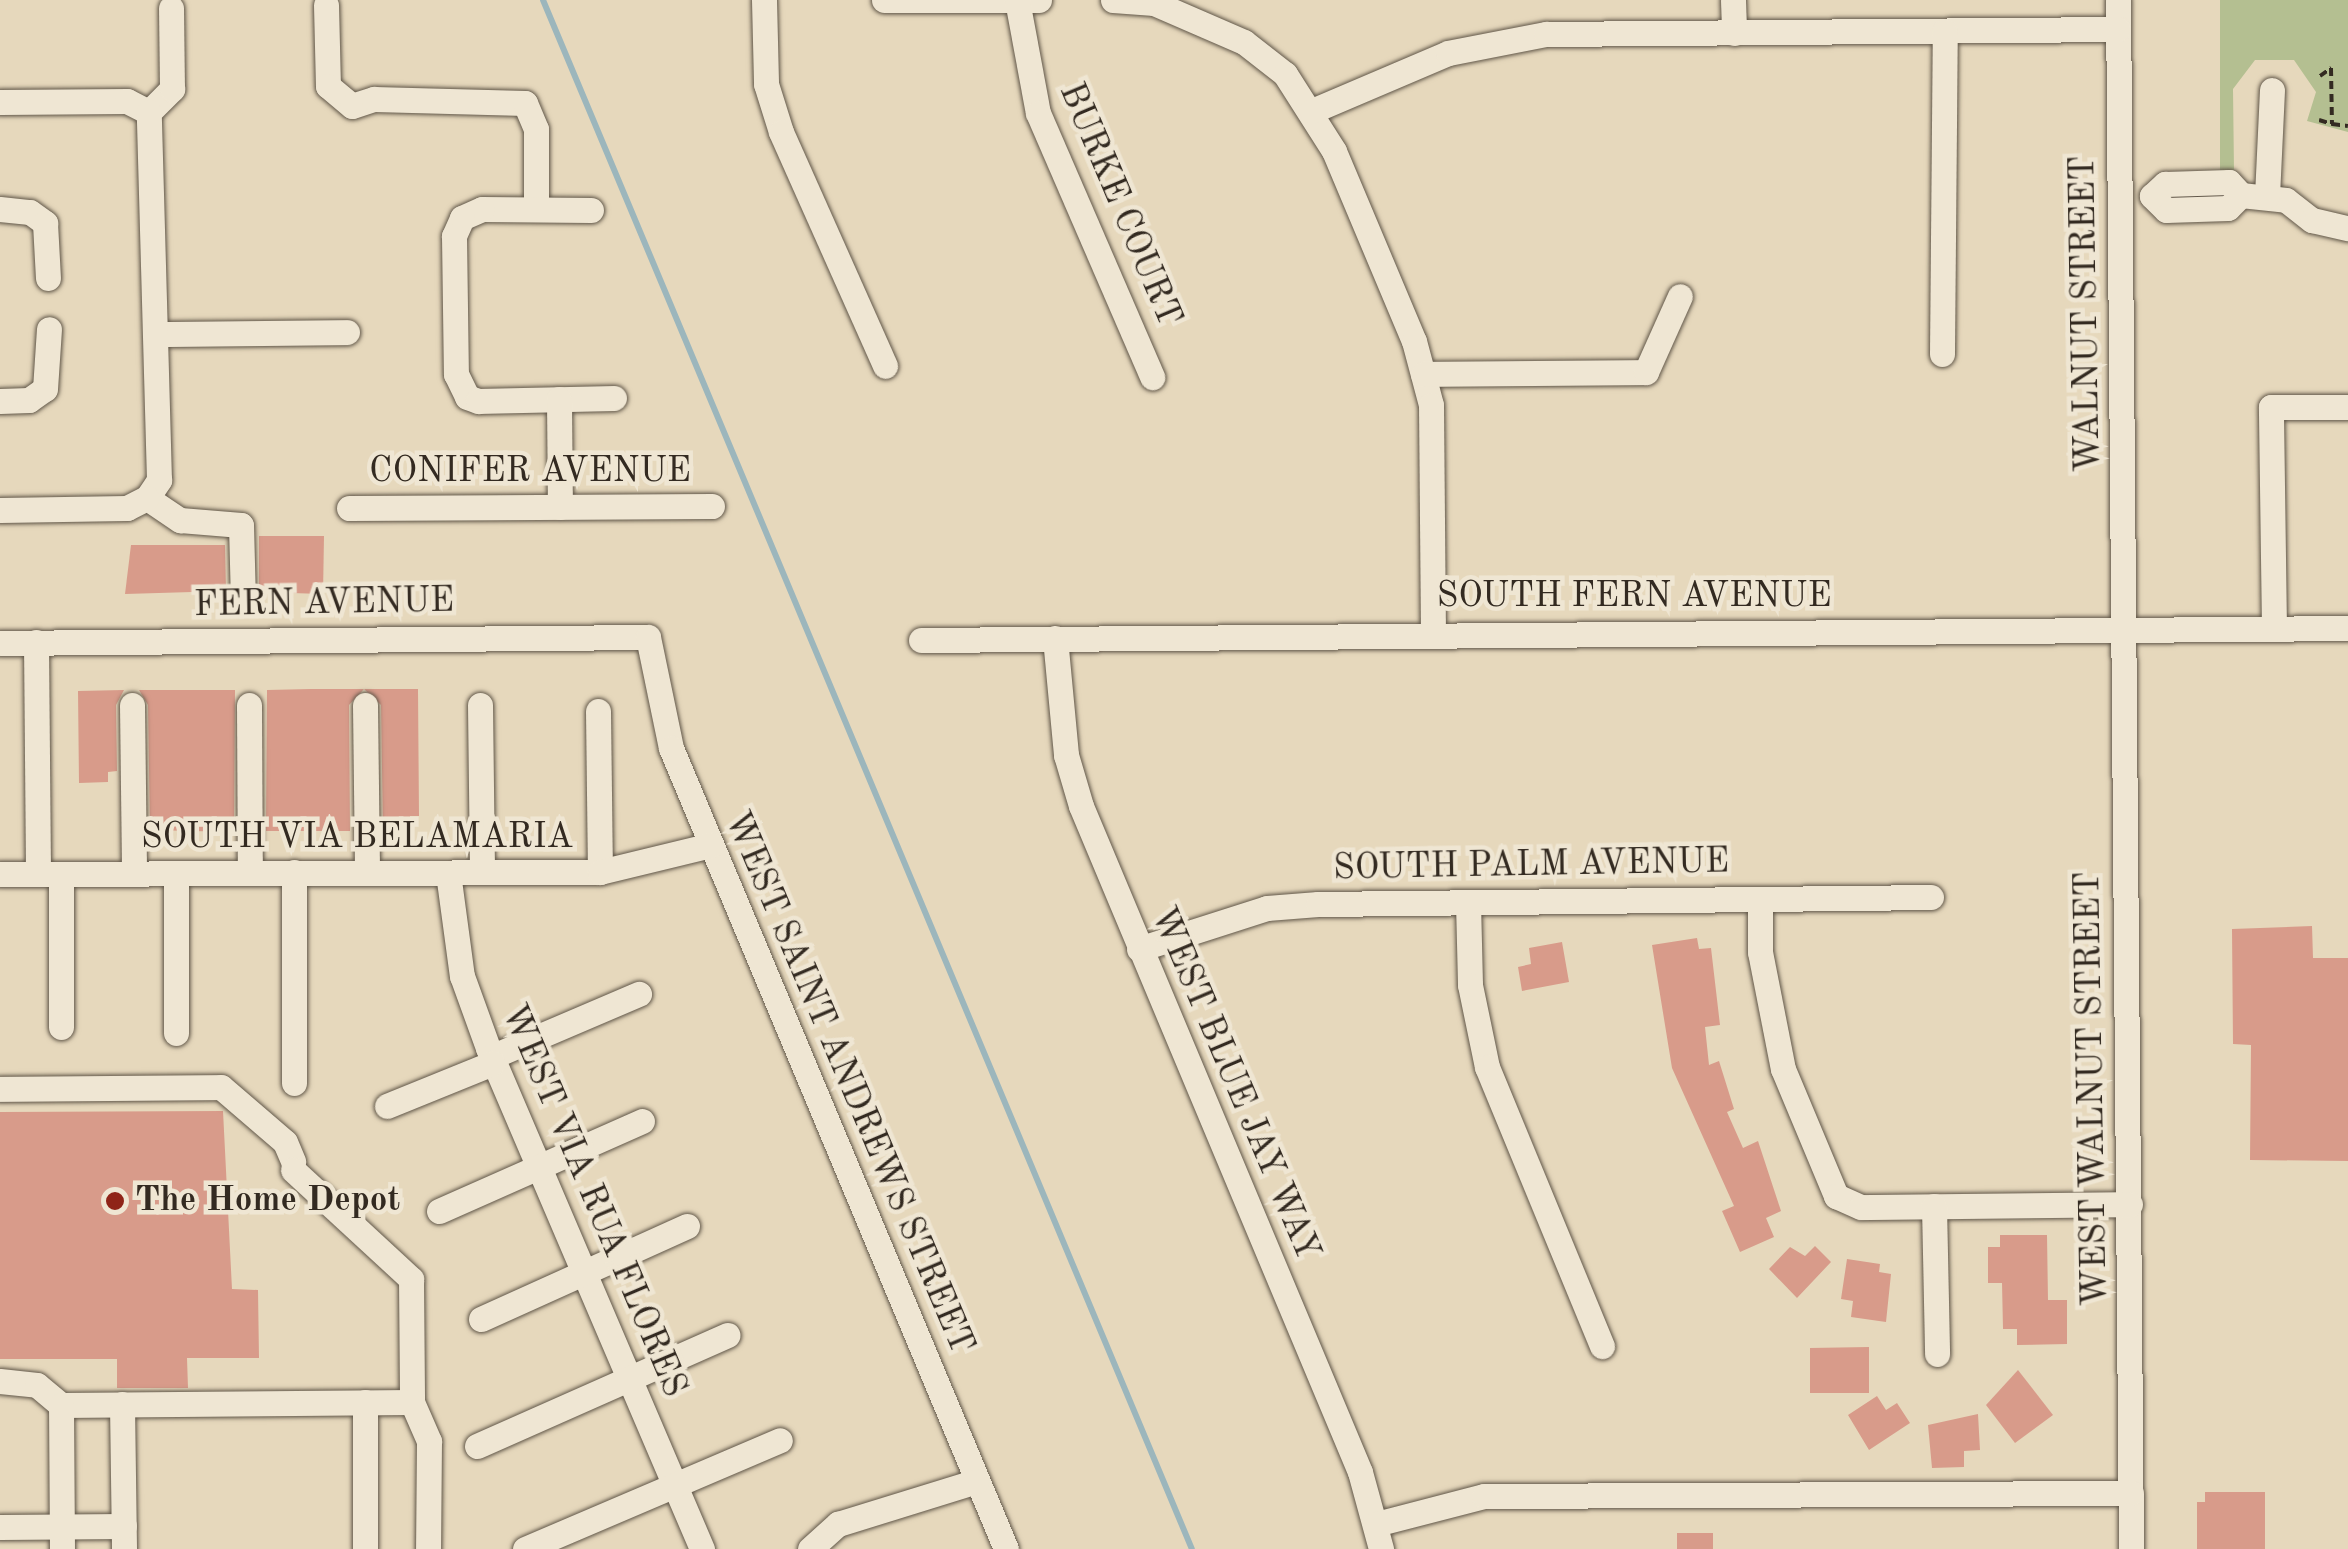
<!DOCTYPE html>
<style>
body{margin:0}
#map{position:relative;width:2348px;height:1549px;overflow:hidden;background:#e6d8bc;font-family:"Old Standard TT",serif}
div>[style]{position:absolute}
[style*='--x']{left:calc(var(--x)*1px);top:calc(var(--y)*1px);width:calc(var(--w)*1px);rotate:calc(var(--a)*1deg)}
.green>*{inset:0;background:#b4bf91}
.stream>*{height:6px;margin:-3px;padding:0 3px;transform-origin:3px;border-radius:3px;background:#9cb6bc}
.building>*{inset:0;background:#d89b8a}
.path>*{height:4px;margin-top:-2px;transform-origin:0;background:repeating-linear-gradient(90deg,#332a21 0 8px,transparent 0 13px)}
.roads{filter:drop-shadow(0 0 2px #605648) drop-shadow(0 0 2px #605648)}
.minor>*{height:25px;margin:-12.5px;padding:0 12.5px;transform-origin:12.5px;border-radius:12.5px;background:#efe6d3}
.dots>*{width:28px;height:28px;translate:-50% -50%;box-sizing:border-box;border:5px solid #efe6d3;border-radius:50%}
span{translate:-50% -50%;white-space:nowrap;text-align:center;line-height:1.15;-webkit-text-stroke:9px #efe6d3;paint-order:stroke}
.street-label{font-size:35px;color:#332a21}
.poi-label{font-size:35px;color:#332a21;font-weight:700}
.left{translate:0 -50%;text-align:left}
</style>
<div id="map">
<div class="green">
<i style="clip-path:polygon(2220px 0,2348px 0,2348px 132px,2307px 121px,2316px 92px,2294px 60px,2255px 60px,2233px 89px,2234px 171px,2220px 171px)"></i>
</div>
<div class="stream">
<i style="--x:543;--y:0;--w:1679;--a:67.27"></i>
</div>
<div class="building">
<i style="clip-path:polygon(259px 536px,324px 536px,323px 594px,259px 592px)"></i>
<i style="clip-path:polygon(131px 545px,225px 545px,226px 591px,125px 594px)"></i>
<i style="clip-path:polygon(311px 689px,418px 689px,419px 816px,410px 816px,410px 828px,383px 830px,381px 705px,364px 689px,349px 705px,350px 831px,266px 831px,267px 690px)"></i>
<i style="clip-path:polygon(124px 690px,116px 705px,117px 771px,108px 772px,108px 782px,79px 783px,78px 691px)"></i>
<i style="clip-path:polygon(139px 690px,235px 690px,234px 832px,150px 830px,148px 705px)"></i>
<i style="clip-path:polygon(2312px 926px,2313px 958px,2348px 958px,2348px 1161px,2250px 1160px,2251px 1045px,2233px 1044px,2232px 929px)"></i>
<i style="clip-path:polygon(1697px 938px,1699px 949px,1711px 948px,1720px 1025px,1705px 1027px,1709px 1065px,1719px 1061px,1734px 1109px,1727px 1112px,1743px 1148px,1758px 1141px,1781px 1211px,1766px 1218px,1774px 1237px,1740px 1252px,1722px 1211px,1734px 1206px,1672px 1068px,1652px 945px)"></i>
<i style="clip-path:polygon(1562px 942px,1569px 982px,1522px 991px,1518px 967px,1531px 964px,1529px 948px)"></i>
<i style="clip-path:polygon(223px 1111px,232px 1289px,258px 1290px,259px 1358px,187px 1358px,188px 1388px,117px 1388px,117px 1359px,0 1359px,0 1112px)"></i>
<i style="clip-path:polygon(2000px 1235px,2047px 1235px,2048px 1300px,2067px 1300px,2067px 1344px,2017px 1345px,2017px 1329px,2003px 1329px,2002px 1283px,1988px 1283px,1988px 1247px,2000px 1247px)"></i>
<i style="clip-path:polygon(1815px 1246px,1831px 1262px,1797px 1298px,1769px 1269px,1790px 1247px,1805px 1256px)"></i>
<i style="clip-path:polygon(1847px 1259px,1880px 1264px,1879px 1272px,1891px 1274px,1886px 1322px,1851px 1317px,1853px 1301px,1841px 1299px)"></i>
<i style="clip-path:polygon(1869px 1347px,1869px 1393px,1810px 1393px,1810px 1348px)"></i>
<i style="clip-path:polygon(2018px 1370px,2053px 1415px,2015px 1443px,1986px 1405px)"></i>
<i style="clip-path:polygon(1877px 1396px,1886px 1410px,1897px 1403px,1910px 1423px,1869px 1450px,1848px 1415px)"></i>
<i style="clip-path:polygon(1978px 1414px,1980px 1450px,1964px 1451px,1964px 1467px,1932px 1468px,1928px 1425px)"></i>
<i style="clip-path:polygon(2205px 1492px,2265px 1492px,2265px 1549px,2197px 1549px,2197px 1502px,2205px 1502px)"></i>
<i style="clip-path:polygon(1677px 1533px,1713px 1533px,1713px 1549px,1677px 1549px)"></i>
</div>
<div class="path">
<i style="--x:2320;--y:76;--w:14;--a:-36"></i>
<i style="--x:2331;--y:68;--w:56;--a:89"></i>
<i style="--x:2332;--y:124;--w:16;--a:7"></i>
<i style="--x:2319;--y:120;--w:14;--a:17"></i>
</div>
<div class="roads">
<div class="minor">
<i style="--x:764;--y:0;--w:84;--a:88.6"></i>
<i style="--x:766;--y:84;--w:50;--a:72.6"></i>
<i style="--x:781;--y:132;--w:256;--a:66"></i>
<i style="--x:884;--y:0;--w:155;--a:0"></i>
<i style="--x:1017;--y:0;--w:115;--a:79.5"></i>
<i style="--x:1038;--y:113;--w:288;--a:66.6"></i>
<i style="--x:1113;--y:0;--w:41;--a:4.2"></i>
<i style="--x:1154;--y:3;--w:98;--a:23.4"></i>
<i style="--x:1244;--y:42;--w:52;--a:38"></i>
<i style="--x:1285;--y:74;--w:91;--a:57.5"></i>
<i style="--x:1334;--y:151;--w:206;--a:67.2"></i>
<i style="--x:1414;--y:341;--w:66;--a:75.1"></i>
<i style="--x:1431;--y:405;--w:228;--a:89.5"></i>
<i style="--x:1733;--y:0;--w:33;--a:88"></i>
<i style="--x:2118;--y:0;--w:1549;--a:89.52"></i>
<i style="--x:326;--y:5;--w:81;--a:88.6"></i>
<i style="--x:328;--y:86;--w:31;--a:40"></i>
<i style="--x:352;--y:106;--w:23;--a:-18"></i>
<i style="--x:374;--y:99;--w:151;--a:1.5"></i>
<i style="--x:525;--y:103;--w:28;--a:67"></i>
<i style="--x:536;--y:129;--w:80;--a:90"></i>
<i style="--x:0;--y:102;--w:127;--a:-0.5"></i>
<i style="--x:127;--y:101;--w:25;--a:27"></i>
<i style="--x:1312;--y:111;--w:148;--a:-23.1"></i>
<i style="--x:1448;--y:53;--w:100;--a:-11"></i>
<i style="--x:1546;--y:34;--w:572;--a:-0.5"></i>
<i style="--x:149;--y:112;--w:33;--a:-45"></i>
<i style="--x:172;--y:89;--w:81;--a:-90.7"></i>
<i style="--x:2229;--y:182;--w:18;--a:47"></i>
<i style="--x:2241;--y:195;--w:18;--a:135"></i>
<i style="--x:2228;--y:208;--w:62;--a:178.2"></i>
<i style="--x:2166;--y:210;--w:20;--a:-135"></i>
<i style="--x:2152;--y:196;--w:18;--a:-43"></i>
<i style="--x:2165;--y:184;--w:64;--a:-1.8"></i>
<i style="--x:2241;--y:195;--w:45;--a:6.3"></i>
<i style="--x:2286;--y:200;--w:33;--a:38"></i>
<i style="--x:2312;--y:220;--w:37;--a:13"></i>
<i style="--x:2267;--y:196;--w:106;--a:-87.3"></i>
<i style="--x:0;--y:209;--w:30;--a:6"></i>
<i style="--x:30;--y:212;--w:19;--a:36"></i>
<i style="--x:45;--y:223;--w:55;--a:86.9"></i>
<i style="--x:591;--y:210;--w:109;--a:-179.5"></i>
<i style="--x:482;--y:209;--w:22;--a:156"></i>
<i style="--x:462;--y:218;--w:20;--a:114"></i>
<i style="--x:454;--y:236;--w:138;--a:89.2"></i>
<i style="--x:456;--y:374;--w:25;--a:64"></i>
<i style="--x:467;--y:397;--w:12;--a:20"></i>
<i style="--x:478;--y:401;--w:136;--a:-1.3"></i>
<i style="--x:157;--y:334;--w:190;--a:-0.6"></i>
<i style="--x:1942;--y:354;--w:323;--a:-89.5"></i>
<i style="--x:1423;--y:374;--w:223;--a:-0.5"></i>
<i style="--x:1646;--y:372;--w:83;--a:-65.9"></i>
<i style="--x:559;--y:399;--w:108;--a:89.5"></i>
<i style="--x:0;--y:401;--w:29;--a:-2"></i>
<i style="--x:29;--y:400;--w:19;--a:-35"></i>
<i style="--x:45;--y:389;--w:60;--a:-86.2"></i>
<i style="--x:147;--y:498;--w:22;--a:-56"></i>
<i style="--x:159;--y:480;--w:368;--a:-91.6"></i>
<i style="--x:147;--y:498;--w:40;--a:34"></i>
<i style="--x:180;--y:520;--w:61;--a:4.7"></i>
<i style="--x:241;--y:525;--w:75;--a:88.5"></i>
<i style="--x:349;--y:508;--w:363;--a:-0.3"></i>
<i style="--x:0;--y:510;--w:127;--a:-0.9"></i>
<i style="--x:127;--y:508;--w:22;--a:-27"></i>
<i style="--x:2274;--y:629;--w:222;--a:-90.8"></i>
<i style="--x:2271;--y:407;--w:77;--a:0"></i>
<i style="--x:1055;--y:638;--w:118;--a:84.6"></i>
<i style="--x:1066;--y:755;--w:53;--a:73.6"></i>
<i style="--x:1081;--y:806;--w:722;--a:67.27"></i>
<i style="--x:1360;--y:1472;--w:80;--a:74.7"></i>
<i style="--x:921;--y:640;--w:1427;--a:-0.48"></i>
<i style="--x:36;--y:642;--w:232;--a:89.5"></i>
<i style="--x:0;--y:643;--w:648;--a:-0.53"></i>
<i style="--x:648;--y:637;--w:113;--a:78.3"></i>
<i style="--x:671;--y:748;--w:868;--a:67.3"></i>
<i style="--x:132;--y:705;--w:168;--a:89.3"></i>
<i style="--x:249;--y:705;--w:168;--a:89.7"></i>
<i style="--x:365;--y:705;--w:167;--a:89.3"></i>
<i style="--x:480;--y:705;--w:167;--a:89.3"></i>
<i style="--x:598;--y:711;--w:161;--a:89.3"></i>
<i style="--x:294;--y:872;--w:211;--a:90"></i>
<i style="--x:176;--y:873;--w:160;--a:90"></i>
<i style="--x:448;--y:873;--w:104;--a:82.3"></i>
<i style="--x:462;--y:976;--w:77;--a:70.1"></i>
<i style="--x:488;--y:1048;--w:545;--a:66.87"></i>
<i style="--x:0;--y:874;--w:600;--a:-0.19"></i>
<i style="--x:600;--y:872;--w:114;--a:-13.7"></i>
<i style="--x:1760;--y:899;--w:53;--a:90"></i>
<i style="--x:1760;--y:952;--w:119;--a:78.9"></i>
<i style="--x:1783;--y:1069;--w:138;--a:67.3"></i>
<i style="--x:1836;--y:1196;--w:27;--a:24"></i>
<i style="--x:1861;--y:1207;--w:269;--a:-0.6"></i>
<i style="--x:1468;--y:902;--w:83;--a:88.6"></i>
<i style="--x:1470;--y:985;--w:84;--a:78.3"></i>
<i style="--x:1487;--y:1067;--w:302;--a:67.6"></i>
<i style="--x:1139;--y:949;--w:134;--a:-17.8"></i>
<i style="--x:1267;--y:908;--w:51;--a:-4.5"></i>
<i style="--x:1318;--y:904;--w:613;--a:-0.65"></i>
<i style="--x:61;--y:1027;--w:153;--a:-90"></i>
<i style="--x:491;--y:1057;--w:161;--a:-23.1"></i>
<i style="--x:0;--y:1089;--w:221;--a:-0.5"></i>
<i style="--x:221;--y:1087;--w:84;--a:40.7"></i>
<i style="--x:285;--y:1142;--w:21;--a:67"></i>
<i style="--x:387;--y:1106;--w:114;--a:-22.1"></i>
<i style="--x:293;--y:1170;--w:161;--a:42.7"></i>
<i style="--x:411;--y:1279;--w:123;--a:89.5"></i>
<i style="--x:412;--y:1402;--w:43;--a:66.4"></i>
<i style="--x:429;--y:1441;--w:108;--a:90.5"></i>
<i style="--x:1934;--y:1206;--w:148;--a:88.8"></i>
<i style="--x:439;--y:1211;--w:222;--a:-23.9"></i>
<i style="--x:481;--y:1319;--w:226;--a:-24.3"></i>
<i style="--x:0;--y:1381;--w:37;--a:6"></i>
<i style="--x:37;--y:1385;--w:31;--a:40"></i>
<i style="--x:61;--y:1405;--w:351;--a:-0.5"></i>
<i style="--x:365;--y:1402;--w:147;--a:90"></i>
<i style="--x:122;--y:1404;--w:145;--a:89.2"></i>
<i style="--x:61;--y:1405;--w:144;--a:89.6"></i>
<i style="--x:477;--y:1446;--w:274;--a:-23.9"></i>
<i style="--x:1376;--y:1524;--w:112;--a:-14.5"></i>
<i style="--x:1484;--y:1496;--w:647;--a:-0.27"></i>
<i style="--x:0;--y:1527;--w:124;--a:-0.5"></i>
<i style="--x:525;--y:1549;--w:277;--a:-23.1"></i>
<i style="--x:810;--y:1549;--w:38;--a:-42"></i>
<i style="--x:838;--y:1524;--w:145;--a:-17.2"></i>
</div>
</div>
<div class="dots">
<i style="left:115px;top:1201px;background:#8f2418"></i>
</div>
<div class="street-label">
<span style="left:1119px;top:205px;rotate:67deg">BURKE COURT</span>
<span style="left:2087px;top:314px;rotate:-91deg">WALNUT STREET</span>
<span style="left:530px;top:472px">CONIFER AVENUE</span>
<span style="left:1634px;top:597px">SOUTH FERN AVENUE</span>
<span style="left:324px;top:604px;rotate:-1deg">FERN AVENUE</span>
<span style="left:357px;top:838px">SOUTH VIA BELAMARIA</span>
<span style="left:1531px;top:866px;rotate:-1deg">SOUTH PALM AVENUE</span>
<span style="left:848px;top:1083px;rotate:67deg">WEST SAINT ANDREWS STREET</span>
<span style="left:1234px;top:1084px;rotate:67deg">WEST BLUE JAY WAY</span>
<span style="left:2093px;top:1089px;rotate:-91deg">WEST WALNUT STREET</span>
<span style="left:593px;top:1201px;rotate:67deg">WEST VIA RUA FLORES</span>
</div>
<div class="poi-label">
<span class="left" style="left:135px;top:1201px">The Home Depot</span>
</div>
</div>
